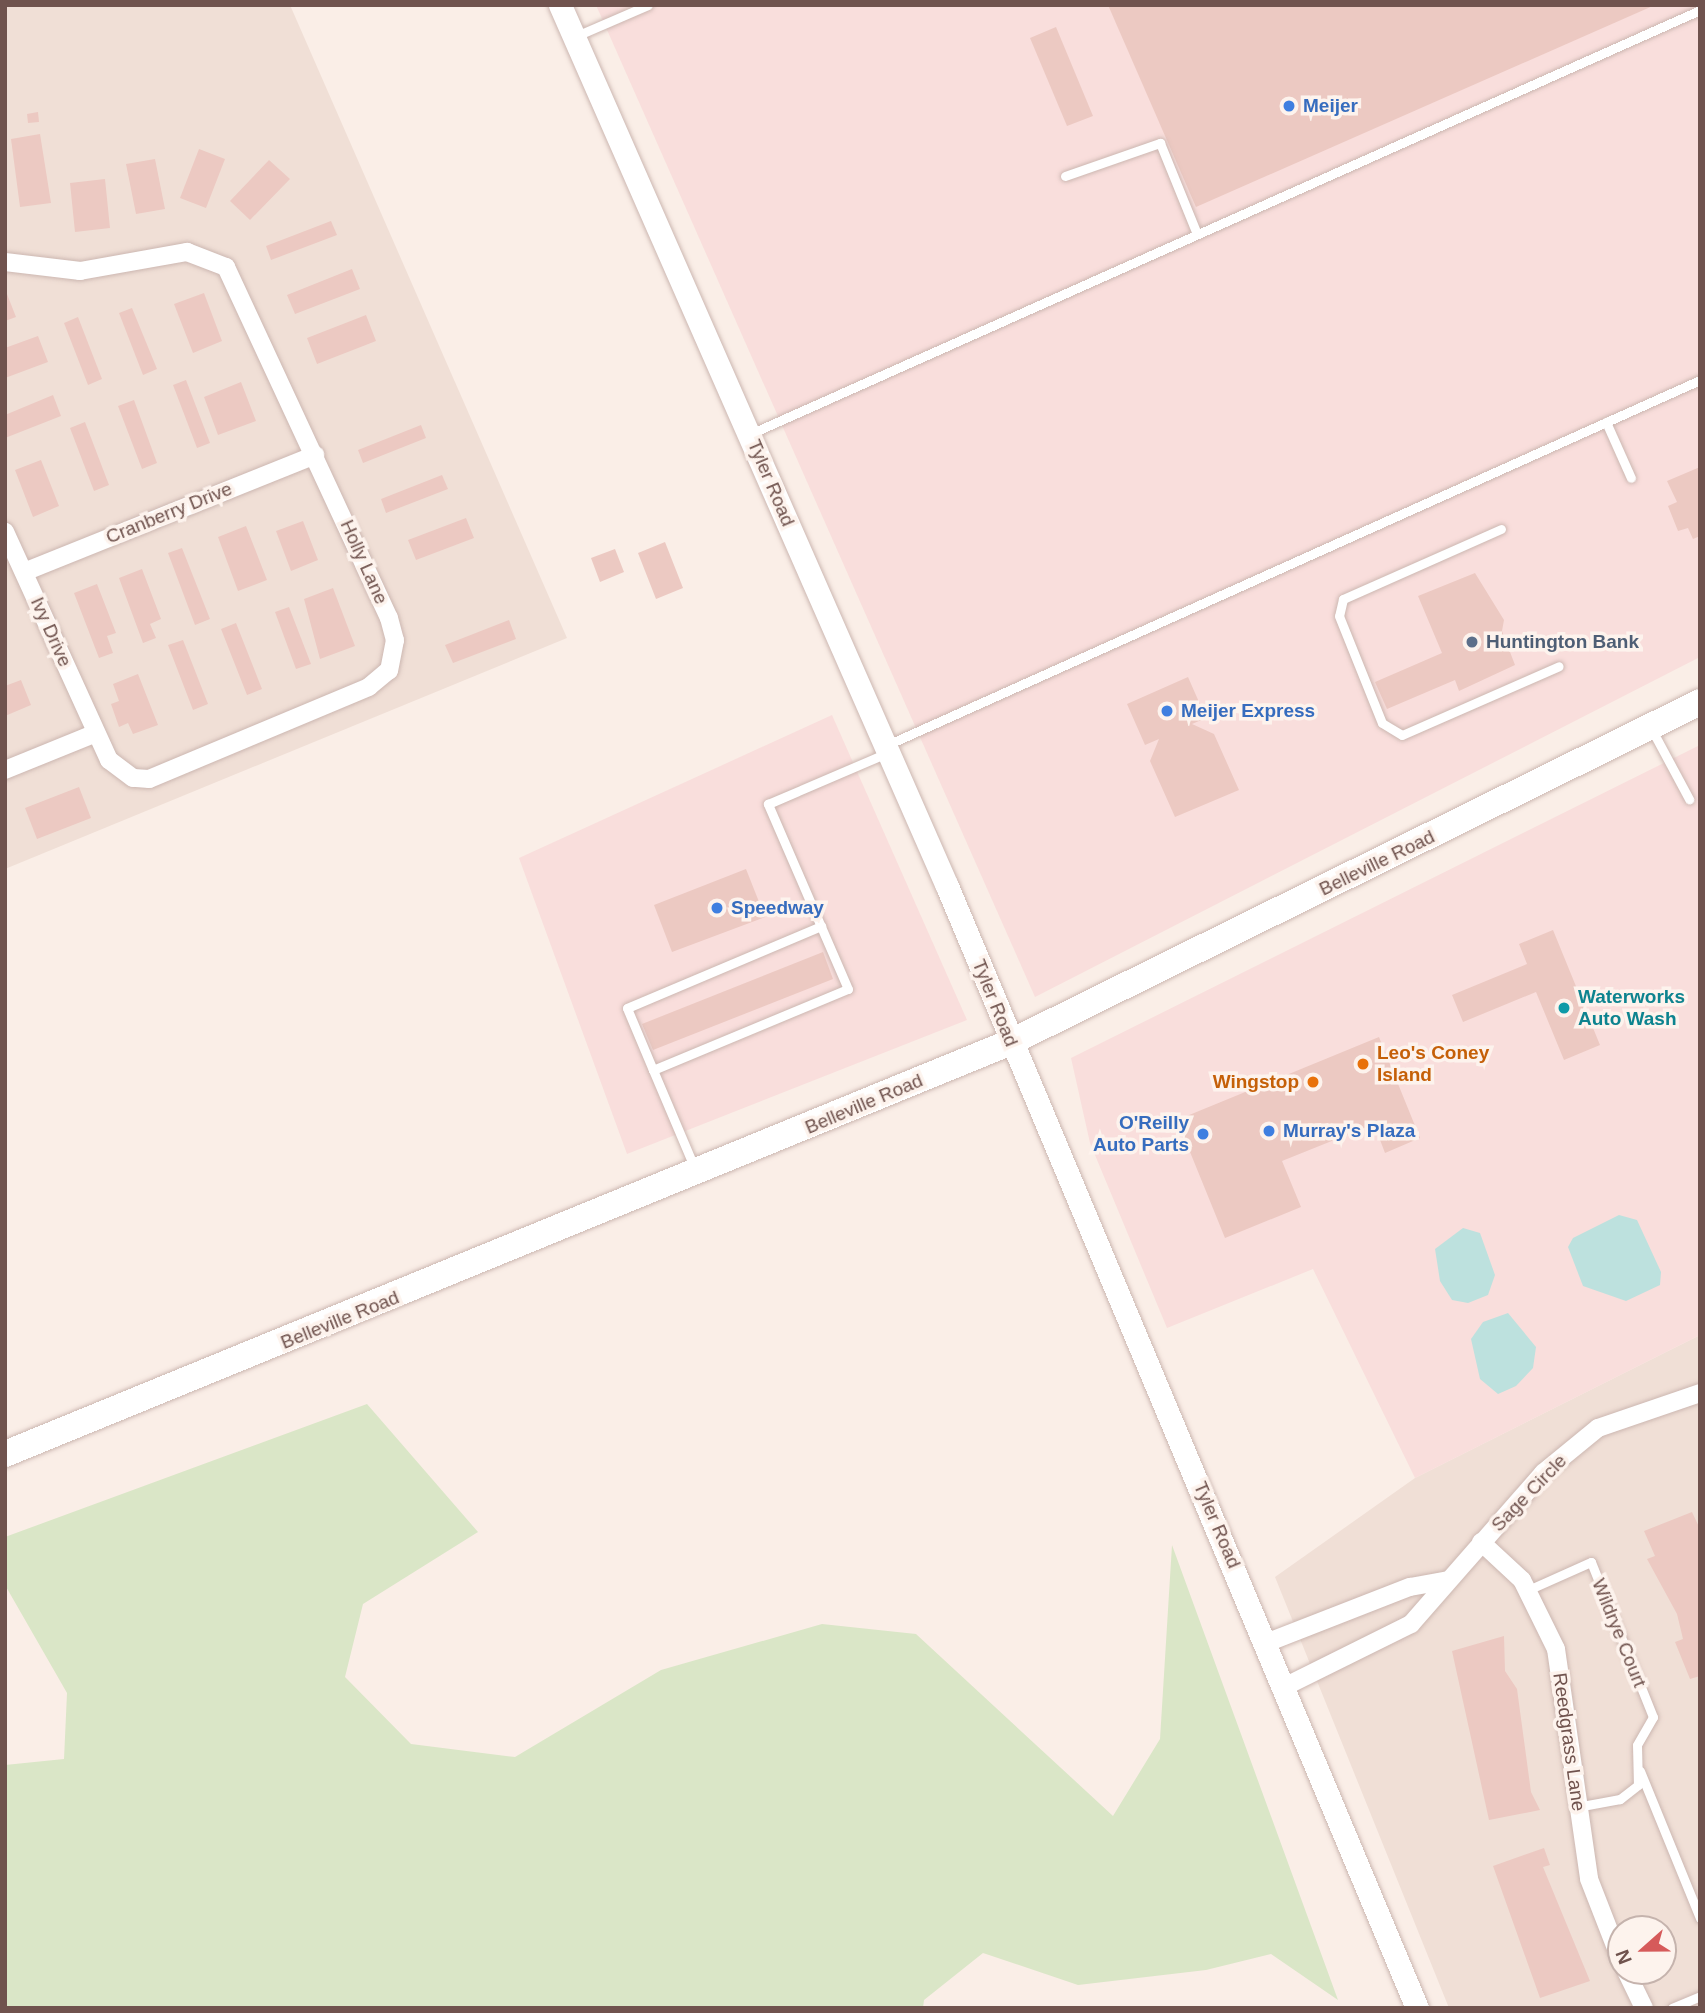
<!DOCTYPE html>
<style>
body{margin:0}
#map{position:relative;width:1705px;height:2013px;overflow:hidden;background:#faeee7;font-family:Helvetica,sans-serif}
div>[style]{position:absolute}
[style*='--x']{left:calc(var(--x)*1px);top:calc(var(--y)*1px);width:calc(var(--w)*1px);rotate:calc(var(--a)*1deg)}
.residential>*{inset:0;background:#f0dfd6}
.commercial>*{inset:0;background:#f9dedc}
.green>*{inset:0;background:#dae6c7}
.water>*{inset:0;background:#bde1de}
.building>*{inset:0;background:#ecc9c2}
.roads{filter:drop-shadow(0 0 2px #ccb7b1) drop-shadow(0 0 2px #ccb7b1)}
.service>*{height:9px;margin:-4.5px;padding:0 4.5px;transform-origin:4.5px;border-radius:4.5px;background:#fff}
.minor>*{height:18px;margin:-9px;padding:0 9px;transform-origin:9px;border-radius:9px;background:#fff}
.tertiary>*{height:23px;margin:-11.5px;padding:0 11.5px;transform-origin:11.5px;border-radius:11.5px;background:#fff}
.secondary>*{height:26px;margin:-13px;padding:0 13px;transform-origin:13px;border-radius:13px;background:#fff}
.dots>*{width:19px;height:19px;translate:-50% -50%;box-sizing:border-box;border:4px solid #fdf3ed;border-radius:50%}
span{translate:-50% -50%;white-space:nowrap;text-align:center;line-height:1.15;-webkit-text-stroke:7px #fdf3ed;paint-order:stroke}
.shop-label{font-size:19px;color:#366cbe;font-weight:700}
.left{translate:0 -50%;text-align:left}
.right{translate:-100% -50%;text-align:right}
.street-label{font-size:19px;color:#70534e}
.service-label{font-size:19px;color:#4e5e75;font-weight:700}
.culture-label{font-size:19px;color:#0d838f;font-weight:700}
.food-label{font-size:19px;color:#c56008;font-weight:700}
.frame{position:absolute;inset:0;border:7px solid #70534e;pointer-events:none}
.north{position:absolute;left:1607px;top:1915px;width:70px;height:70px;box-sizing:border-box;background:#fdf3ed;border:2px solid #c5b3ad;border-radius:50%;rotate:249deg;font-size:19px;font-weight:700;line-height:28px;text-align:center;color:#70534e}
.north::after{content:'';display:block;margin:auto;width:24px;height:32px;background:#d65a5a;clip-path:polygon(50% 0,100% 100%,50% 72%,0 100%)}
</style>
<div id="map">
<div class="residential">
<i style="clip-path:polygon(5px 5px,290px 5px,567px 638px,5px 869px)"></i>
<i style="clip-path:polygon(evenodd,1700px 1335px,1700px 2008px,1449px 2008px,1275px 1577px,1415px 1478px,1700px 1335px,1621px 1929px,1663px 1929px,1663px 1971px,1621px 1971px,1621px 1929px)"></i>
</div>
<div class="commercial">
<i style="clip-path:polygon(596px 5px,1700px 5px,1700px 657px,1035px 997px)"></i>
<i style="clip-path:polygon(832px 715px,967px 1020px,627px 1154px,519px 858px)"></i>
<i style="clip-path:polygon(1700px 745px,1700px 1335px,1415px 1478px,1313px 1269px,1167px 1328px,1090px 1143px,1071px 1058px)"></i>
</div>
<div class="green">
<i style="clip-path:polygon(367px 1404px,478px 1532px,363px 1604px,345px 1677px,411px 1744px,515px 1757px,661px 1670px,822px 1624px,916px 1634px,1113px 1816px,1160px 1739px,1172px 1545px,1338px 2000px,1271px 1954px,1206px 1970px,1078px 1985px,983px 1953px,924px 2000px,923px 2008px,5px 2008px,5px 1765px,64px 1759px,67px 1693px,5px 1585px,5px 1537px)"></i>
</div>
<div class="water">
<i style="clip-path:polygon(1619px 1215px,1637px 1220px,1661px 1272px,1660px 1285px,1626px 1301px,1583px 1286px,1568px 1247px,1573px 1238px)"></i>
<i style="clip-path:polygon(1463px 1228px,1480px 1233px,1495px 1275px,1488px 1295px,1468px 1303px,1452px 1300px,1440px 1281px,1435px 1249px)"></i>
<i style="clip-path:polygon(1508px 1313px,1536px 1347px,1533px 1368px,1516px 1386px,1498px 1394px,1480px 1379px,1471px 1339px,1483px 1322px)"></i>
</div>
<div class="building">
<i style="clip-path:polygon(1108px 5px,1655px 5px,1196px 207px)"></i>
<i style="clip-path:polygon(1056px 27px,1093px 116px,1067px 126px,1030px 38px)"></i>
<i style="clip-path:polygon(38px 112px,39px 122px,28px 123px,27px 114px)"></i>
<i style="clip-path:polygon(40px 134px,51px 203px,20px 207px,11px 139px)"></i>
<i style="clip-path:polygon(199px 149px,225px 159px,206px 208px,180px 198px)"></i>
<i style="clip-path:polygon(155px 159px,165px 209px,136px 214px,126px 164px)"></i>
<i style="clip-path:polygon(269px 160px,290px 179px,250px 220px,230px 201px)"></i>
<i style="clip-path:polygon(105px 179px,110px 228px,75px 232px,70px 183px)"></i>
<i style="clip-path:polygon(331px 221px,337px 235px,271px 260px,266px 246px)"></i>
<i style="clip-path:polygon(352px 269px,360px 289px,295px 314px,287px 295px)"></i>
<i style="clip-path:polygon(5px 289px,16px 317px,5px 321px)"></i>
<i style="clip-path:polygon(204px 293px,222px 341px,193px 353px,174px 304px)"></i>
<i style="clip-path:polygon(132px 308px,157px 369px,143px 375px,119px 313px)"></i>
<i style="clip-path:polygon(366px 315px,376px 341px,317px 364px,307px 338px)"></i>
<i style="clip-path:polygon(78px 317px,102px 379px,88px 385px,64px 323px)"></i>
<i style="clip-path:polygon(38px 336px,48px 362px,5px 378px,5px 348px)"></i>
<i style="clip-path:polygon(186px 380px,210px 443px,197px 448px,173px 385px)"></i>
<i style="clip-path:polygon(241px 382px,256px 421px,218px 435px,204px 397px)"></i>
<i style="clip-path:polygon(53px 395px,61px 416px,5px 438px,5px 415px)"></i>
<i style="clip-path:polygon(134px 400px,157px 463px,142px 469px,118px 406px)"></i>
<i style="clip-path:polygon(85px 422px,109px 485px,94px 491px,70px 428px)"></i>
<i style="clip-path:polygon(421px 425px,426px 438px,363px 463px,358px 450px)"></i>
<i style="clip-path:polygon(41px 460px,59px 506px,33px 517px,15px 470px)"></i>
<i style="clip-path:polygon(1700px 467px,1700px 536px,1693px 539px,1688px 528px,1678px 531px,1668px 506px,1677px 502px,1667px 481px)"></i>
<i style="clip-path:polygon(442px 475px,448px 489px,386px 513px,381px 499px)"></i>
<i style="clip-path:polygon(466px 518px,474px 538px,416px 560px,408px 540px)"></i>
<i style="clip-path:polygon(303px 521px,318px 560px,291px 571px,276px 531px)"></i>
<i style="clip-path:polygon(246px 526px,267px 580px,238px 591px,218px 537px)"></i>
<i style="clip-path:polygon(665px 542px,683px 588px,656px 599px,638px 553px)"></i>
<i style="clip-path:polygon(182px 548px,210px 619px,195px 625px,168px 553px)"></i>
<i style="clip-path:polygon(615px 549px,624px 572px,600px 582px,591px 558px)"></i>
<i style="clip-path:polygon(142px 569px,161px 619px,150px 624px,156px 638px,143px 643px,119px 578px)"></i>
<i style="clip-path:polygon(1475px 573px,1504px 620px,1502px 631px,1515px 665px,1459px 691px,1455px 680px,1387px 709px,1375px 682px,1442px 653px,1418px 596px)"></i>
<i style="clip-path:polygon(97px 584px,116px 633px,107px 636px,113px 653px,99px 658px,74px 593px)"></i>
<i style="clip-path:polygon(333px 588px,355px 646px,320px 659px,304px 599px)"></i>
<i style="clip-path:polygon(289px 607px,311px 664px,296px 669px,275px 612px)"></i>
<i style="clip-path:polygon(509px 620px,516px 639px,453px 663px,445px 645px)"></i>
<i style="clip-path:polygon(236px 623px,262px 689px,247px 695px,221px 629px)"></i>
<i style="clip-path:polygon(183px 640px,208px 704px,193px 710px,168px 645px)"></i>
<i style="clip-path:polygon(138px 674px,158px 725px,133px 734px,128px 723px,119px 727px,111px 704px,119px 701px,113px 684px)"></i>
<i style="clip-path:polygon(1188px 677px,1206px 718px,1192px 724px,1214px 734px,1239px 790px,1175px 817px,1150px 761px,1159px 739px,1145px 745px,1127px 704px)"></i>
<i style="clip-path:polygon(21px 680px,31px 705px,5px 716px,5px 686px)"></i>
<i style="clip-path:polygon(79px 787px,91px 818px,37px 839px,25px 808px)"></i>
<i style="clip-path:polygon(746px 869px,765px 917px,672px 952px,654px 905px)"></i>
<i style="clip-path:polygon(1553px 930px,1600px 1045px,1564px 1060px,1536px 992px,1463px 1022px,1452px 995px,1527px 964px,1519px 944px)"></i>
<i style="clip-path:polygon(823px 952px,833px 979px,653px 1050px,642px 1024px)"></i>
<i style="clip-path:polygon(1379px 1037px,1420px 1138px,1385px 1153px,1374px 1124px,1282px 1161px,1301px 1207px,1225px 1238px,1177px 1120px)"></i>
<i style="clip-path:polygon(1692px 1512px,1700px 1529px,1700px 1676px,1690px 1679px,1675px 1642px,1683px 1639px,1677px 1614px,1647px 1559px,1655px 1556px,1644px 1531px)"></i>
<i style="clip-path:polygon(1504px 1636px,1505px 1671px,1517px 1689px,1531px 1792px,1540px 1810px,1489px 1820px,1452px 1651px)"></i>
<i style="clip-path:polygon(1544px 1848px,1550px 1865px,1543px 1867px,1590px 1981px,1540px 1998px,1493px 1866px)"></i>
</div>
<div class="roads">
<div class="service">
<i style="--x:576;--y:36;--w:78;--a:-23.3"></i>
<i style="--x:1065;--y:176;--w:101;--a:-19.2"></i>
<i style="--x:1160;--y:143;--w:98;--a:67.9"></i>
<i style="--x:1606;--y:422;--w:61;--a:65.9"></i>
<i style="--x:750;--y:434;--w:1040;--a:-24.05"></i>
<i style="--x:1501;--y:529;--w:173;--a:156.1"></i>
<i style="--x:1343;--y:599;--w:17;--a:103"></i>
<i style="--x:1339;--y:616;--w:115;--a:68.1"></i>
<i style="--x:1382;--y:723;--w:23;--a:31"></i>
<i style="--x:1402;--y:735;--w:171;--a:-23.7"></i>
<i style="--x:1651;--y:728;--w:81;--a:61.8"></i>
<i style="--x:887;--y:745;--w:891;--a:-24.18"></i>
<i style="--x:653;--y:1070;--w:67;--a:-112.8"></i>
<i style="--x:627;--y:1008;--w:211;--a:-22.9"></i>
<i style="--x:695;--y:1169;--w:108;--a:-113"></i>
<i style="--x:653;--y:1070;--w:211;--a:-22.6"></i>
<i style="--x:848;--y:989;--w:202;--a:-113.4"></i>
<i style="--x:768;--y:804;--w:129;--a:-23.2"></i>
<i style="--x:1528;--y:1590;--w:69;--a:-24"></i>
<i style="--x:1591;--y:1562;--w:167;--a:68.2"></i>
<i style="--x:1653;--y:1717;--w:32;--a:120"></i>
<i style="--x:1637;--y:1745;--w:40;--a:88.6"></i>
<i style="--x:1638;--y:1785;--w:23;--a:142"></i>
<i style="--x:1620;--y:1799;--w:44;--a:169.5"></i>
<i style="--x:1640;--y:1771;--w:159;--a:67.8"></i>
<i style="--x:1672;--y:2008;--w:30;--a:-23"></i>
</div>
<div class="minor">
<i style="--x:5;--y:262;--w:76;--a:6.8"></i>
<i style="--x:80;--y:271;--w:109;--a:-10.1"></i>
<i style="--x:187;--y:252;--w:42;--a:21"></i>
<i style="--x:226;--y:267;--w:387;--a:65.1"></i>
<i style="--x:389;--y:618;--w:23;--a:75"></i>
<i style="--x:395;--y:640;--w:31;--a:101"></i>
<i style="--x:389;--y:670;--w:26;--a:140"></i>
<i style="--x:369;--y:687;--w:238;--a:157.3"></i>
<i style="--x:149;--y:779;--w:16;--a:-176"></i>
<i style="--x:133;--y:778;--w:30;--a:-143"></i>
<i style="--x:109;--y:760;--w:251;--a:-114.5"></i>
<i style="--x:24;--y:572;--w:314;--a:-21.9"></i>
<i style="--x:5;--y:770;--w:98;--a:-22.1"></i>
<i style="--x:1481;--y:1542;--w:56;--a:42.8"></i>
<i style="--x:1522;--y:1580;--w:77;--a:63.8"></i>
<i style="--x:1556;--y:1649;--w:232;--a:81.8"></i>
<i style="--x:1589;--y:1879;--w:88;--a:68.7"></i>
<i style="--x:1266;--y:1643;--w:155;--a:-21.3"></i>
<i style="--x:1410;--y:1587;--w:39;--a:-10"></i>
<i style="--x:1284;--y:1687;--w:142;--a:-26.4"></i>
<i style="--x:1411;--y:1624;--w:201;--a:-48.8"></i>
<i style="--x:1543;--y:1473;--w:71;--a:-39.3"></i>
<i style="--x:1598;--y:1428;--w:108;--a:-18.9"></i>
<i style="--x:1626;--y:1971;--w:41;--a:64.1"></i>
</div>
<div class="tertiary">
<i style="--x:560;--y:5;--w:962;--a:66.29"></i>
<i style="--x:947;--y:886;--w:1216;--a:67.27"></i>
</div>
<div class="secondary">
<i style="--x:5;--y:1454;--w:1087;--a:-22.27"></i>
<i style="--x:1011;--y:1042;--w:768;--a:-26.26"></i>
</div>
</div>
<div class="dots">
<i style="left:1289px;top:106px;background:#3f7fe0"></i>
<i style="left:1472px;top:642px;background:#5c6f8a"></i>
<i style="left:1167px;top:711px;background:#3f7fe0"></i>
<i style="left:717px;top:908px;background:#3f7fe0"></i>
<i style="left:1564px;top:1008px;background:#0f9aa8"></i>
<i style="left:1363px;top:1064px;background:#e8710a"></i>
<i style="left:1313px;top:1082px;background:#e8710a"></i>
<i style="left:1269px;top:1131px;background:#3f7fe0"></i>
<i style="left:1203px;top:1134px;background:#3f7fe0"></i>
</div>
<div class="shop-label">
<span class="left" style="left:1303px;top:106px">Meijer</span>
<span class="left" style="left:1181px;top:711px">Meijer Express</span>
<span class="left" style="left:731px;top:908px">Speedway</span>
<span class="right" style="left:1189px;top:1134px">O'Reilly<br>Auto Parts</span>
<span class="left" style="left:1283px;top:1131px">Murray's Plaza</span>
</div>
<div class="street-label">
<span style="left:771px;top:483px;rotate:67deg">Tyler Road</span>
<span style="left:169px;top:513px;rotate:-22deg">Cranberry Drive</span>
<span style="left:364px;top:562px;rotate:66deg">Holly Lane</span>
<span style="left:51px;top:632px;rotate:66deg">Ivy Drive</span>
<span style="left:1377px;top:863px;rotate:-26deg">Belleville Road</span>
<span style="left:995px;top:1003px;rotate:68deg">Tyler Road</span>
<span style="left:864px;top:1104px;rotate:-23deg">Belleville Road</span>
<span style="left:340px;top:1320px;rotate:-22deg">Belleville Road</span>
<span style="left:1529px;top:1493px;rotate:-46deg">Sage Circle</span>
<span style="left:1217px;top:1525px;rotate:67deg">Tyler Road</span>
<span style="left:1619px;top:1633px;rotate:68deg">Wildrye Court</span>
<span style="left:1569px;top:1742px;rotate:82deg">Reedgrass Lane</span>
</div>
<div class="service-label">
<span class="left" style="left:1486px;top:642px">Huntington Bank</span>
</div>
<div class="culture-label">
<span class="left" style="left:1578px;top:1008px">Waterworks<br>Auto Wash</span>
</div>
<div class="food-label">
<span class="left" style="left:1377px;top:1064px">Leo's Coney<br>Island</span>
<span class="right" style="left:1299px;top:1082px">Wingstop</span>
</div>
<div class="frame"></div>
<div class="north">N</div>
</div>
